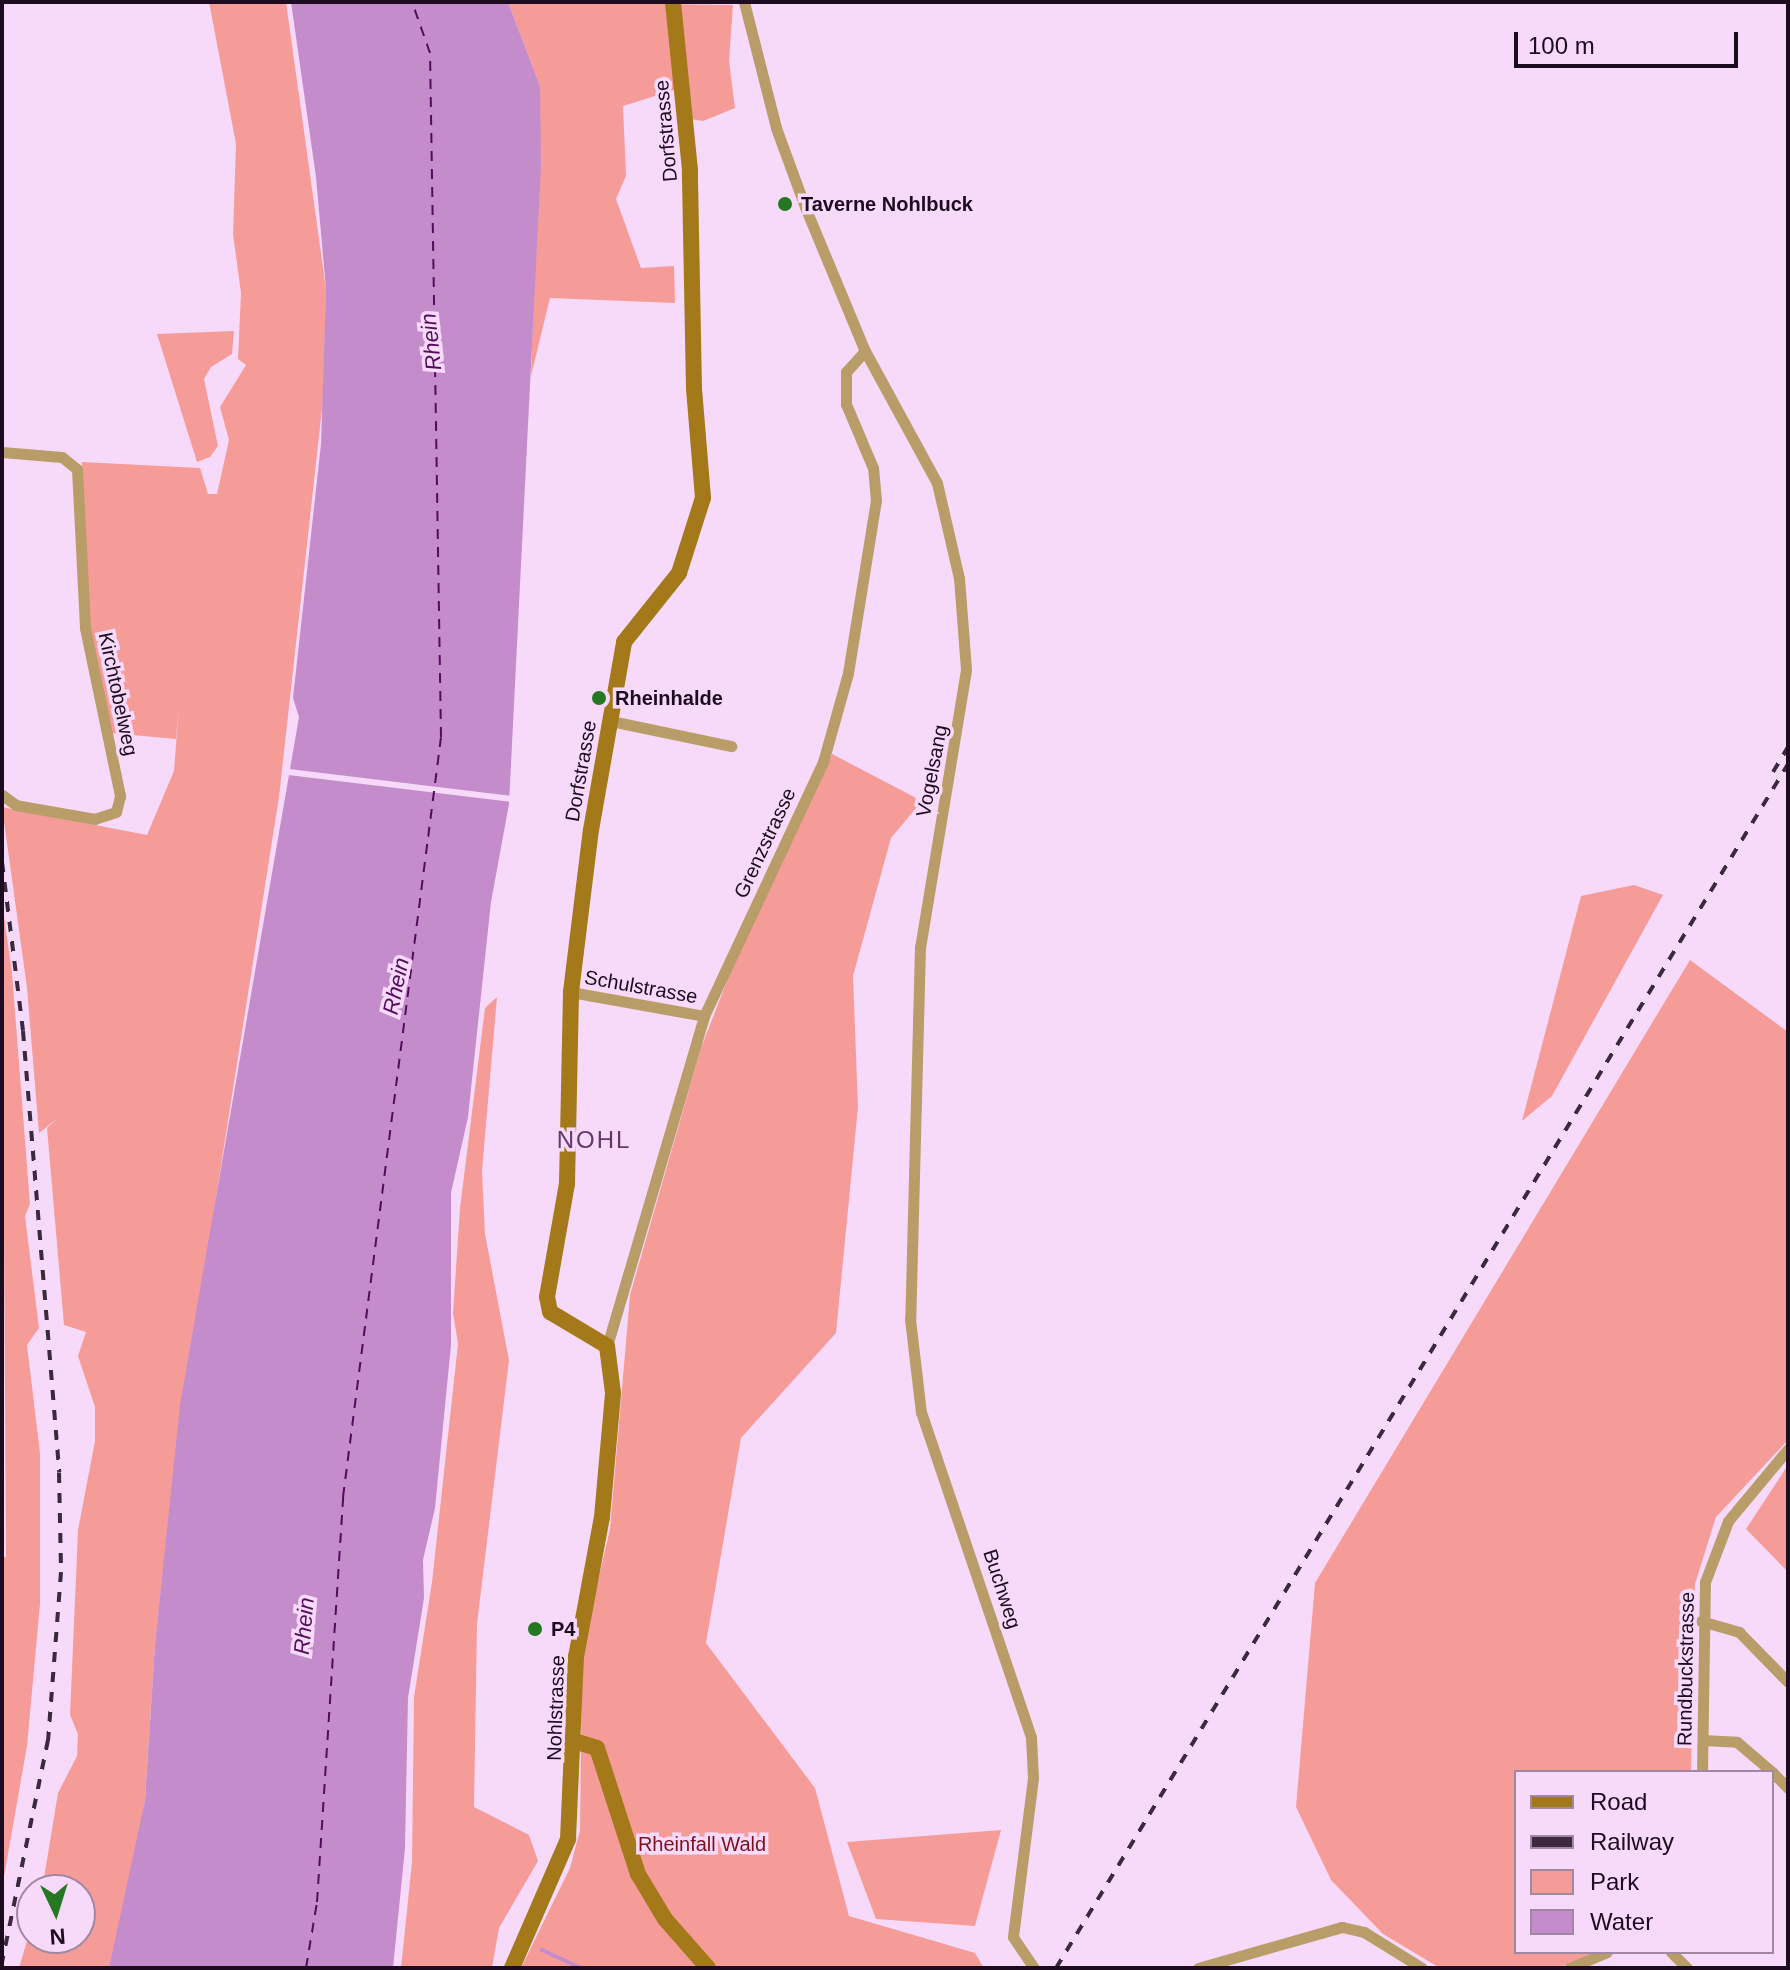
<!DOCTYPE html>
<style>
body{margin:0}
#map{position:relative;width:1790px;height:1970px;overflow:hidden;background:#f7dafa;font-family:Helvetica,sans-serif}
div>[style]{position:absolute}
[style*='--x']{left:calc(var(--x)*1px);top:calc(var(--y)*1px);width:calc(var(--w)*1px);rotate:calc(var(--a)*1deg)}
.green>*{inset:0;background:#f69c98}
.water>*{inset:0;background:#c58ccc}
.pier>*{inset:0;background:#f7dafa}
.stream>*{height:4px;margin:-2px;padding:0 2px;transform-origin:2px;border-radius:2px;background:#c58ccc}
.ferry>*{height:2px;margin-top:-1px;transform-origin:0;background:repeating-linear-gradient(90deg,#530b5c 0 10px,transparent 0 18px)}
.street>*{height:11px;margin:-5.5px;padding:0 5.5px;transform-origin:5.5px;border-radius:5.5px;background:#b99d69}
.secondary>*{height:16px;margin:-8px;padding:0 8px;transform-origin:8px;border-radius:8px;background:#a3791a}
.rail>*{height:4px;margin-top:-2px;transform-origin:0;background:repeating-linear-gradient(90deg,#3c293e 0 10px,transparent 0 20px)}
.dots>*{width:22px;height:22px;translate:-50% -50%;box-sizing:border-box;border:4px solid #f7dafa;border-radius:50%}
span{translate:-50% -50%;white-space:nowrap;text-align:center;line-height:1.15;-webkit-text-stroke:7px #f7dafa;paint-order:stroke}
.street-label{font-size:20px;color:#1d0c1f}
.poi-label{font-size:20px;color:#1d0c1f;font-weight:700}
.left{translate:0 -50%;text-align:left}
.park-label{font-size:20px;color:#7c111c}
.water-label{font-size:22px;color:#530b5c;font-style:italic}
.quarter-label{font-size:24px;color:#613967;letter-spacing:2px}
.frame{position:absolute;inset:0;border:4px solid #1d0c1f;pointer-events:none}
.legend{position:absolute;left:1514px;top:1770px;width:260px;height:184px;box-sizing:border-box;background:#f7dafa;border:2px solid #a088a2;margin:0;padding:10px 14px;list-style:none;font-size:24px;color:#1d0c1f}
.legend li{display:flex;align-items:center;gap:16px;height:40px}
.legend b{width:40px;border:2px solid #a088a2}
.north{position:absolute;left:16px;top:1874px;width:80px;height:80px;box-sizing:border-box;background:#f7dafa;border:2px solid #a088a2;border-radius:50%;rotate:176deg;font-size:22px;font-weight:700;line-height:32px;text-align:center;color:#1d0c1f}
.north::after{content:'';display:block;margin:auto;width:28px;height:36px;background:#257722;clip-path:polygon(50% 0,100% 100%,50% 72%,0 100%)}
.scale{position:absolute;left:1514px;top:32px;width:224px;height:36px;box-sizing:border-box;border:4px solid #1d0c1f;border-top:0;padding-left:10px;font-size:24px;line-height:28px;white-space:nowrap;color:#1d0c1f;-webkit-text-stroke:6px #f7dafa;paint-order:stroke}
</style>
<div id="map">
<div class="green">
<i style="clip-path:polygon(209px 2px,286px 2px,326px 289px,323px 400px,279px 797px,177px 1445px,155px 1645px,145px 1800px,128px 1895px,109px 1968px,19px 1968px,32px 1924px,32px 1938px,80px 1938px,80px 1890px,42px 1890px,58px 1793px,77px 1756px,78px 1734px,70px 1715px,78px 1530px,95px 1441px,95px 1407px,78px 1356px,86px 1332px,64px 1325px,47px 1128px,58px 1118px,39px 1133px,27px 988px,2px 807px,147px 835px,174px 771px,179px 705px,176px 739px,110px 733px,89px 628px,82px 462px,200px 468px,208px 494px,217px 494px,229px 440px,220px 407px,246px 365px,238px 359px,241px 293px,233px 234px,236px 144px)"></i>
<i style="clip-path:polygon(508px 2px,733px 5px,729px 61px,735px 108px,703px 121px,690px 119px,687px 86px,623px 106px,626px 176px,616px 199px,641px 268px,674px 266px,675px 303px,550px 298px,531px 376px,540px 86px)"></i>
<i style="clip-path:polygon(234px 331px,232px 354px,211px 367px,204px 379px,218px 446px,210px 457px,197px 462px,157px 334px)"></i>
<i style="clip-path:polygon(832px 754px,922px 801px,891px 838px,853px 976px,858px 1107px,836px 1333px,741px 1438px,706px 1643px,815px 1788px,849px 1916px,975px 1953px,984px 1968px,521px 1968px,570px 1868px,580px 1830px,582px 1651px,610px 1529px,630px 1295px,701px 1048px,734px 963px)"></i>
<i style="clip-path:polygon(1634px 885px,1663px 895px,1552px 1096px,1522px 1121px,1581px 896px)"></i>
<i style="clip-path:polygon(2px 902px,12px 973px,30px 1204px,25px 1216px,39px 1328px,27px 1345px,40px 1453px,40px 1604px,27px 1746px,2px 1888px,2px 1557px,6px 1557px)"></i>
<i style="clip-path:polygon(1690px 960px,1788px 1032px,1788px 1440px,1716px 1517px,1695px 1584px,1691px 1772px,1516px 1772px,1516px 1952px,1594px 1952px,1558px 1968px,1440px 1968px,1383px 1934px,1331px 1880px,1296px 1807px,1315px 1583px)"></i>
<i style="clip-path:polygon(497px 997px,482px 1171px,485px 1234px,509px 1360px,477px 1624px,474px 1807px,529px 1835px,538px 1861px,499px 1928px,492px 1968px,401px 1968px,412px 1862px,414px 1697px,432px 1582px,458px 1344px,453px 1313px,460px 1208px,485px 1008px)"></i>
<i style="clip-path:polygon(1788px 1465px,1788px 1572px,1746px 1529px)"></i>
<i style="clip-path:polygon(1001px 1830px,975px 1926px,876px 1919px,847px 1842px)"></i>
</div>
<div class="water">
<i style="clip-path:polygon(291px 2px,508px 2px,540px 86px,541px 166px,509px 804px,491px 902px,468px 1117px,451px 1193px,451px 1345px,435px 1508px,423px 1560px,424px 1598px,408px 1698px,405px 1848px,393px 1968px,109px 1968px,145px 1800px,155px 1645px,180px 1405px,299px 717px,293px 698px,321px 444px,326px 289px,316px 177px)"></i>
</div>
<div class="pier">
<i style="clip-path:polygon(289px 769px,513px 796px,513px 802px,288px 775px)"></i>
</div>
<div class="stream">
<i style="--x:542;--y:1950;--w:43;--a:24.8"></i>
</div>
<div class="ferry">
<i style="--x:306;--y:1968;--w:67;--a:-80.5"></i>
<i style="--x:317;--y:1902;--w:406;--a:-86.3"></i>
<i style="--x:343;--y:1497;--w:766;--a:-82.65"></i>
<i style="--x:441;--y:737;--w:684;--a:-90.92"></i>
<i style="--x:430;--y:53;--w:54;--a:-109.4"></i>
</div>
<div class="street">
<i style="--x:744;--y:2;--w:130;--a:75.7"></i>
<i style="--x:776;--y:128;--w:84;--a:69.8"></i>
<i style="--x:805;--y:207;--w:156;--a:67.4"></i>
<i style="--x:865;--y:351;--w:150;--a:61.4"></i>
<i style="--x:937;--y:483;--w:98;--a:77"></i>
<i style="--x:959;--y:578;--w:92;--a:85.6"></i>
<i style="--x:966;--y:670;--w:281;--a:99.4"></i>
<i style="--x:920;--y:947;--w:372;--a:91.5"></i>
<i style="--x:910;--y:1319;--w:94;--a:83.3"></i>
<i style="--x:921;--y:1412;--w:343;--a:71.3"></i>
<i style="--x:1031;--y:1737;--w:41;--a:87.2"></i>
<i style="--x:1033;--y:1778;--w:160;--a:97.2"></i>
<i style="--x:1013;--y:1937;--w:37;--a:56"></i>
<i style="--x:2;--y:452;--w:60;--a:4.8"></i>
<i style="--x:62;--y:457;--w:19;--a:39"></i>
<i style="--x:77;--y:469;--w:159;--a:87.1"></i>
<i style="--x:85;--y:628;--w:172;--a:78.2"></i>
<i style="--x:120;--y:796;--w:16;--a:104"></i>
<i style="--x:116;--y:812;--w:22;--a:162"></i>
<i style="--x:95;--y:819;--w:80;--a:-170"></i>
<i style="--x:16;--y:805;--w:17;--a:-144"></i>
<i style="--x:611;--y:721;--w:123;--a:11.8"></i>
<i style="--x:571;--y:992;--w:135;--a:10.2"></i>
<i style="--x:607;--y:1346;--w:344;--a:-73.6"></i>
<i style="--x:704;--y:1016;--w:280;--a:-64.9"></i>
<i style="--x:823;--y:762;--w:92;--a:-74.3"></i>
<i style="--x:848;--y:673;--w:174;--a:-80.8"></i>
<i style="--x:876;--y:501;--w:33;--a:-95"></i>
<i style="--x:873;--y:468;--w:69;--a:-112.9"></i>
<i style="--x:846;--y:404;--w:32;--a:-90"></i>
<i style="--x:846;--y:372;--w:28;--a:-48"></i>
<i style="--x:1701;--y:1621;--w:40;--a:16"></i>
<i style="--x:1739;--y:1632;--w:70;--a:45.6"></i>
<i style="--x:1703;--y:1740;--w:34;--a:3"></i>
<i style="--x:1737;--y:1742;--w:46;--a:40.6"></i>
<i style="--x:1702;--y:1772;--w:190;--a:-89.1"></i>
<i style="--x:1705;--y:1582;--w:65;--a:-69.3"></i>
<i style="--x:1728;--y:1521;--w:94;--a:-50.2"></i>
<i style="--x:1772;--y:1772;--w:23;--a:45"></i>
<i style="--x:1671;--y:1952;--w:23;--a:45"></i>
<i style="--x:1198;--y:1968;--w:150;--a:-15.9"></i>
<i style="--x:1342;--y:1927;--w:23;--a:13"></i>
<i style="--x:1364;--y:1932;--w:68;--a:31.8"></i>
<i style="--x:1569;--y:1968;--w:41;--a:-22.8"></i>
</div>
<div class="secondary">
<i style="--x:574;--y:1741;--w:24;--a:17"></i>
<i style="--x:597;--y:1748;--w:133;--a:72"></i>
<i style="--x:638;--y:1874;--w:52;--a:59"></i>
<i style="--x:665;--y:1919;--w:65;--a:48.7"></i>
<i style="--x:512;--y:1968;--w:141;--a:-66.5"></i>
<i style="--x:568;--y:1839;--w:182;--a:-87.5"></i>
<i style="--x:576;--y:1657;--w:142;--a:-79.5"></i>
<i style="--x:602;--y:1517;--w:124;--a:-84.9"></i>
<i style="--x:613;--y:1393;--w:47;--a:-97.3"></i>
<i style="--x:607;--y:1346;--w:66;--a:-149.2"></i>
<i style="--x:550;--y:1312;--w:15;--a:-101"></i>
<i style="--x:547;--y:1297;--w:115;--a:-80"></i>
<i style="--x:567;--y:1184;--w:192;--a:-88.8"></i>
<i style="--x:571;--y:992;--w:163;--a:-83"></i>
<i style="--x:591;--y:830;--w:191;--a:-80"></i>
<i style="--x:624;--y:642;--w:88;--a:-51.4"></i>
<i style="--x:679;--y:573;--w:79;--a:-72.3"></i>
<i style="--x:703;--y:498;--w:110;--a:-94.7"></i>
<i style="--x:694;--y:388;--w:218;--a:-91.1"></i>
<i style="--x:690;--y:170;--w:169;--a:-95.8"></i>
</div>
<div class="rail">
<i style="--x:1773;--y:772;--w:29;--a:-59"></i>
<i style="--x:2;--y:862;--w:170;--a:82.9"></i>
<i style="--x:23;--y:1031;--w:443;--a:85.3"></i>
<i style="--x:59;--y:1473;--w:99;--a:88.8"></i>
<i style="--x:61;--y:1572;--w:169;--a:94.4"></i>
<i style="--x:48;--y:1740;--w:227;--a:101.7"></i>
<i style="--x:1056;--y:1968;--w:1409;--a:-58.7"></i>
</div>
<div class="dots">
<i style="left:785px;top:204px;background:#257722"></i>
<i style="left:599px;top:698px;background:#257722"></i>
<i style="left:535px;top:1629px;background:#257722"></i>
</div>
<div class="street-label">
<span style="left:666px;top:131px;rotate:-95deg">Dorfstrasse</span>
<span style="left:118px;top:694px;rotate:78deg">Kirchtobelweg</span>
<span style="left:581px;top:771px;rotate:-80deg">Dorfstrasse</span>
<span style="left:932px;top:771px;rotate:-79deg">Vogelsang</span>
<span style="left:765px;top:843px;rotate:-65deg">Grenzstrasse</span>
<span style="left:641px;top:987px;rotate:10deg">Schulstrasse</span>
<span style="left:1002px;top:1589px;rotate:72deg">Buchweg</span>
<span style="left:1686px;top:1669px;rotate:-89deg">Rundbuckstrasse</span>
<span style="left:556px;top:1708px;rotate:-88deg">Nohlstrasse</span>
</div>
<div class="poi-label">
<span class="left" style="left:801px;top:204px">Taverne Nohlbuck</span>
<span class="left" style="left:615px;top:698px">Rheinhalde</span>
<span class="left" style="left:551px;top:1629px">P4</span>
</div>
<div class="park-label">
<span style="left:702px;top:1844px">Rheinfall Wald</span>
</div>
<div class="water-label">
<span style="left:431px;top:342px;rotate:-96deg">Rhein</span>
<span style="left:396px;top:986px;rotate:-78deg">Rhein</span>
<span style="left:304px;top:1626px;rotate:-85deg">Rhein</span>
</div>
<div class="quarter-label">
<span style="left:594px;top:1140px">NOHL</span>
</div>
<div class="frame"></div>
<ul class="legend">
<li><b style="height:10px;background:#a3791a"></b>Road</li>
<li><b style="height:10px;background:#3c293e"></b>Railway</li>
<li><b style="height:22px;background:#f69c98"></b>Park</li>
<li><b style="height:22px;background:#c58ccc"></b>Water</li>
</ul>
<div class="north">N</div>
<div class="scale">100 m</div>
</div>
